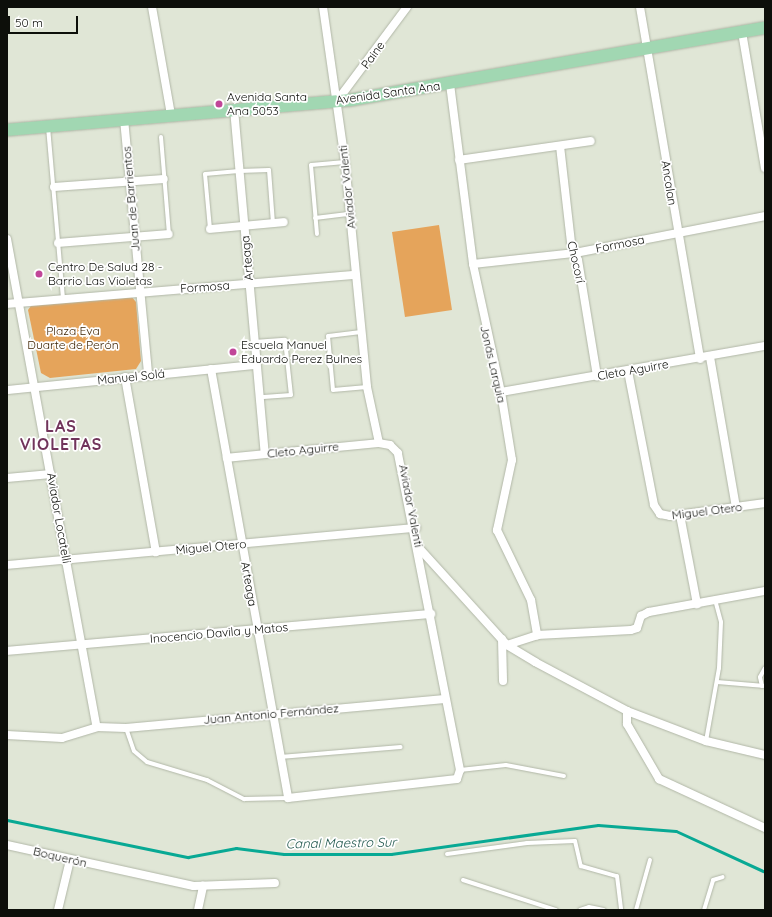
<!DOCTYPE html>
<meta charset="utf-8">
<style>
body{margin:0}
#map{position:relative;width:772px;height:917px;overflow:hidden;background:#e0e6d6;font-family:Quicksand,sans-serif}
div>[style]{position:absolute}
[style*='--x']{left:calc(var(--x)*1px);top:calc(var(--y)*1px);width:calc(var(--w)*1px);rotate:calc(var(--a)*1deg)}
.green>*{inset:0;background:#e5a45b}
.stream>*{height:3px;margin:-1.5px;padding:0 1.5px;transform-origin:1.5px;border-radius:1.5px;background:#08a994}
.roads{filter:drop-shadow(0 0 1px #b1b7a7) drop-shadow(0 0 1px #b1b7a7)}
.service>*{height:4px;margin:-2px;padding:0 2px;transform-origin:2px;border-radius:2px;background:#fff}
.minor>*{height:8px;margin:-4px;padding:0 4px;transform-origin:4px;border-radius:4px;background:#fff}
.primary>*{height:12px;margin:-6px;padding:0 6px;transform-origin:6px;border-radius:6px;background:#a1d7b2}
.dots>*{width:11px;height:11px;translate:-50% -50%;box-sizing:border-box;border:2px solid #fff;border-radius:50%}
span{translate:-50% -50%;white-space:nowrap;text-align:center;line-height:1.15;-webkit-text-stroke:3.5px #fff;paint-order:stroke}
.street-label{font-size:12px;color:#0d0f0a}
.poi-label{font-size:12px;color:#0d0f0a}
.left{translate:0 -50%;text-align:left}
.park-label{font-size:12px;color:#412706}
.water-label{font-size:13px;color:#275d53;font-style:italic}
.district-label{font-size:16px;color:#71345b;font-weight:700;letter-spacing:1px}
.frame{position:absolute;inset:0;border:8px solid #0d0f0a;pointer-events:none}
.scale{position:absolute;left:8px;top:16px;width:70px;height:18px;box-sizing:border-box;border:2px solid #0d0f0a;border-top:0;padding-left:5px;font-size:12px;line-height:14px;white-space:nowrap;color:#0d0f0a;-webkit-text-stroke:3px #fff;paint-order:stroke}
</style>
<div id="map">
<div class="green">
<i style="clip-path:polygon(439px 225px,452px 310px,405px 317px,392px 232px)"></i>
<i style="clip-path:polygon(131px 296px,136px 302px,141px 361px,136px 369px,50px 378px,41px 373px,28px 310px,33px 303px)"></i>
</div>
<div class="stream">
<i style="--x:7;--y:820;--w:185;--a:11.6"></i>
<i style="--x:188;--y:857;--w:49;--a:-10.6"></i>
<i style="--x:236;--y:848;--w:48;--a:7.1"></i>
<i style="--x:284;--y:854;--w:107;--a:0"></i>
<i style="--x:391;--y:854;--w:209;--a:-8"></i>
<i style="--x:598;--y:825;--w:78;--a:4.4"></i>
<i style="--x:676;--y:831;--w:98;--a:24.7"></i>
</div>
<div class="roads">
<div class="service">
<i style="--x:48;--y:127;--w:173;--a:85"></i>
<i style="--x:161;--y:137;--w:97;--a:85.3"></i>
<i style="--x:315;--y:218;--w:35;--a:-7"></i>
<i style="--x:210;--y:229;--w:55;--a:-95.2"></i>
<i style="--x:205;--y:174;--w:34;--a:-5"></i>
<i style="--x:239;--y:171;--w:30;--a:-2"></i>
<i style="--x:269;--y:170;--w:53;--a:85.7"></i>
<i style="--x:317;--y:234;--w:69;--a:-95"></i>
<i style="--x:311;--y:165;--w:34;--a:-5"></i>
<i style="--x:361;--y:332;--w:33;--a:173"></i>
<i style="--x:328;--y:336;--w:54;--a:84.7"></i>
<i style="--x:333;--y:390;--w:34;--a:-5"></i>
<i style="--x:254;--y:342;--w:31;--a:-4"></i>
<i style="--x:285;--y:340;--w:55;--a:83.8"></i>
<i style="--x:291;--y:395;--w:31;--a:176"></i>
<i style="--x:717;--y:682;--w:48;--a:4.8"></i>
<i style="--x:762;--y:686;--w:9;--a:-103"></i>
<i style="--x:760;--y:677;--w:10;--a:-61"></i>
<i style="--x:126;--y:728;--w:24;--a:71"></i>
<i style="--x:134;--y:751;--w:17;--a:40"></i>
<i style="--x:147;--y:762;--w:63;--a:16.7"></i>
<i style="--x:207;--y:780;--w:42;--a:27.2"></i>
<i style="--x:244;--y:799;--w:44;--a:-1.3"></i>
<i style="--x:706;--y:741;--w:74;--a:-79.9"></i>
<i style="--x:719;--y:668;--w:46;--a:-87.5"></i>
<i style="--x:721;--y:622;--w:23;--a:-105"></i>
<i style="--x:280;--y:757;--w:121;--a:-4.7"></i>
<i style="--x:460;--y:770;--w:46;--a:-6.2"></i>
<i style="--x:506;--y:765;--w:59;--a:10.7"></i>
<i style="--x:447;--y:854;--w:81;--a:-7.8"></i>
<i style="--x:527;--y:843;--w:48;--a:-2.4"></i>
<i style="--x:575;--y:841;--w:26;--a:77"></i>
<i style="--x:581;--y:866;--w:37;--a:16"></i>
<i style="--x:617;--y:876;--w:34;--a:83"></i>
<i style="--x:463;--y:880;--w:98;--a:17.9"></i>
<i style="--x:580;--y:910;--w:9;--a:-18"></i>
<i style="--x:589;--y:907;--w:15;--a:11"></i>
<i style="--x:636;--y:910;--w:52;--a:-74.4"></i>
<i style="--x:704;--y:910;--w:31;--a:-73"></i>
<i style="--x:713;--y:880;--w:10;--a:-17"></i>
</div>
<div class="minor">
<i style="--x:152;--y:7;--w:110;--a:80"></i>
<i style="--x:323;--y:7;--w:157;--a:81.9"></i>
<i style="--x:345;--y:162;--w:226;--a:84.4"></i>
<i style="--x:367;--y:387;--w:57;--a:77.9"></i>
<i style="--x:640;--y:7;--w:357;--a:80.3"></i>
<i style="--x:742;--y:32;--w:138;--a:80.4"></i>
<i style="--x:450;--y:84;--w:181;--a:82.7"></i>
<i style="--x:473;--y:264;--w:131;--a:77.7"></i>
<i style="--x:501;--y:392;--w:69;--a:80.8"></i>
<i style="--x:512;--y:460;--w:72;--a:102.1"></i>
<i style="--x:497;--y:530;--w:78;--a:64.1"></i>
<i style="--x:531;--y:600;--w:36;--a:80"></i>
<i style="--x:337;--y:101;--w:117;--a:-53.3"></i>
<i style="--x:234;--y:109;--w:346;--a:84.9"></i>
<i style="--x:124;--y:119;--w:257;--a:84.6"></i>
<i style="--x:560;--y:146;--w:98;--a:83.5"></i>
<i style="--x:571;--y:243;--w:18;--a:68"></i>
<i style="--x:578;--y:260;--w:118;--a:80.7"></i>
<i style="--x:459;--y:160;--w:133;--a:-8.2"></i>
<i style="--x:54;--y:187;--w:110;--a:-4.2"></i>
<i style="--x:210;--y:229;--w:74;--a:-5.4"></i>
<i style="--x:7;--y:239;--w:496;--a:79.6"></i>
<i style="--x:58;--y:243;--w:111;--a:-4.6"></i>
<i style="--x:473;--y:264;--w:103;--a:-6.2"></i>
<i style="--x:575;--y:253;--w:194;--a:-11"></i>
<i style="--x:7;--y:304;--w:349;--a:-4.8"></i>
<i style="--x:710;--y:357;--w:152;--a:80.2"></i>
<i style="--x:211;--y:369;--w:436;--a:79.8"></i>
<i style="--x:288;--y:798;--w:170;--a:-6.4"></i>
<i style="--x:457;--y:779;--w:9;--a:-72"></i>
<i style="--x:460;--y:770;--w:323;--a:-101.1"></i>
<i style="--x:398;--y:453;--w:11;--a:-135"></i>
<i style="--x:390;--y:445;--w:11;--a:-170"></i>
<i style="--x:379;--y:443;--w:153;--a:174.4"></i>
<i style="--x:628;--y:371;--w:136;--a:79"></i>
<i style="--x:654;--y:505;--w:11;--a:56"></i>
<i style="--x:660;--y:514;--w:10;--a:11"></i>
<i style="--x:670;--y:516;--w:96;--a:-7.8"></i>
<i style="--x:125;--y:377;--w:178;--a:80"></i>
<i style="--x:7;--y:390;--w:249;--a:-5.8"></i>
<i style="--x:501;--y:392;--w:268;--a:-9.9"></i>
<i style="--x:7;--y:478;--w:44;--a:-5.2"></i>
<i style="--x:680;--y:515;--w:91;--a:79.2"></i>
<i style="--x:419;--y:548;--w:131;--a:47.8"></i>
<i style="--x:507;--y:645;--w:33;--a:31"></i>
<i style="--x:535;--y:662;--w:104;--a:28"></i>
<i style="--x:627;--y:711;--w:85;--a:20.8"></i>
<i style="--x:706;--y:741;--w:61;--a:13.3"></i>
<i style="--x:7;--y:565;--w:411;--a:-5.2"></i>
<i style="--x:502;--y:639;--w:42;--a:88.6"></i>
<i style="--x:507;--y:645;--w:32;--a:-18"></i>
<i style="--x:537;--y:635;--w:94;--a:-3"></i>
<i style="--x:631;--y:630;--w:6;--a:-18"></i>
<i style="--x:637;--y:628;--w:13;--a:-72"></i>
<i style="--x:641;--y:616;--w:9;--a:-27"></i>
<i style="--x:649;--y:612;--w:118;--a:-10.3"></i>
<i style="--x:7;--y:651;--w:426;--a:-5"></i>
<i style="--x:627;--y:711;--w:13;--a:90"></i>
<i style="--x:627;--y:724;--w:64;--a:59.8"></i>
<i style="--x:659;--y:779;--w:117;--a:24.8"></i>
<i style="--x:97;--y:727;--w:29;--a:2"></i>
<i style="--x:126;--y:728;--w:320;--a:-5.2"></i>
<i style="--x:7;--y:735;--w:55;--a:3.1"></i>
<i style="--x:62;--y:738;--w:37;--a:-17"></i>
<i style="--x:7;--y:845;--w:191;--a:12.4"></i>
<i style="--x:194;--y:886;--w:81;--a:-2.1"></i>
<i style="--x:58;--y:910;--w:51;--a:-76.5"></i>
<i style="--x:198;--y:910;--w:25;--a:-78"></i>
</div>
<div class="primary">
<i style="--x:7;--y:130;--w:345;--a:-5"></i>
<i style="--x:351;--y:100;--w:420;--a:-9.9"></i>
</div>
</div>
<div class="dots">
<i style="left:219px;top:104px;background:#c14698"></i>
<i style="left:39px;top:274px;background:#c14698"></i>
<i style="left:233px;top:352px;background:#c14698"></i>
</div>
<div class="street-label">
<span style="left:373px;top:55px;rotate:-54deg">Paine</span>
<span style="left:388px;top:93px;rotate:-8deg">Avenida Santa Ana</span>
<span style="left:669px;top:183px;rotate:81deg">Ancalan</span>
<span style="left:347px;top:187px;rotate:-96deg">Aviador Valenti</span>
<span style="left:131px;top:199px;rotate:-95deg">Juan de Barrientos</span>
<span style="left:620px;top:244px;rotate:-11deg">Formosa</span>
<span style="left:247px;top:258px;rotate:-95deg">Arteaga</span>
<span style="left:576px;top:262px;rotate:77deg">Chocorí</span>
<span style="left:205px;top:287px;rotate:-4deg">Formosa</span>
<span style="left:493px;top:364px;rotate:77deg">Jonás Larquia</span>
<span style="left:633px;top:370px;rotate:-10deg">Cleto Aguirre</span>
<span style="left:131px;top:377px;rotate:-6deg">Manuel Solá</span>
<span style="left:303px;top:450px;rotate:-6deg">Cleto Aguirre</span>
<span style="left:411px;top:506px;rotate:79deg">Aviador Valenti</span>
<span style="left:707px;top:511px;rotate:-7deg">Miguel Otero</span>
<span style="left:59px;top:518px;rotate:80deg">Aviador Locatelli</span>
<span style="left:211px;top:547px;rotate:-5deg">Miguel Otero</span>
<span style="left:249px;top:584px;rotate:80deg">Arteaga</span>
<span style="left:219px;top:633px;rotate:-5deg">Inocencio Davila y Matos</span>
<span style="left:271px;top:714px;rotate:-5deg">Juan Antonio Fernández</span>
<span style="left:60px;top:857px;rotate:13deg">Boquerón</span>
</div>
<div class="poi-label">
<span class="left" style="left:227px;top:104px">Avenida Santa<br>Ana 5053</span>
<span class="left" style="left:48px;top:274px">Centro De Salud 28 -<br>Barrio Las Violetas</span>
<span class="left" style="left:241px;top:352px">Escuela Manuel<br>Eduardo Perez Bulnes</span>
</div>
<div class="park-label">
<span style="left:73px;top:338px">Plaza Eva<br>Duarte de Perón</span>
</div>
<div class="water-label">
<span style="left:341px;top:843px;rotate:-1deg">Canal Maestro Sur</span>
</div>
<div class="district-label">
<span style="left:61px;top:435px">LAS<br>VIOLETAS</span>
</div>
<div class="frame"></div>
<div class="scale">50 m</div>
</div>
